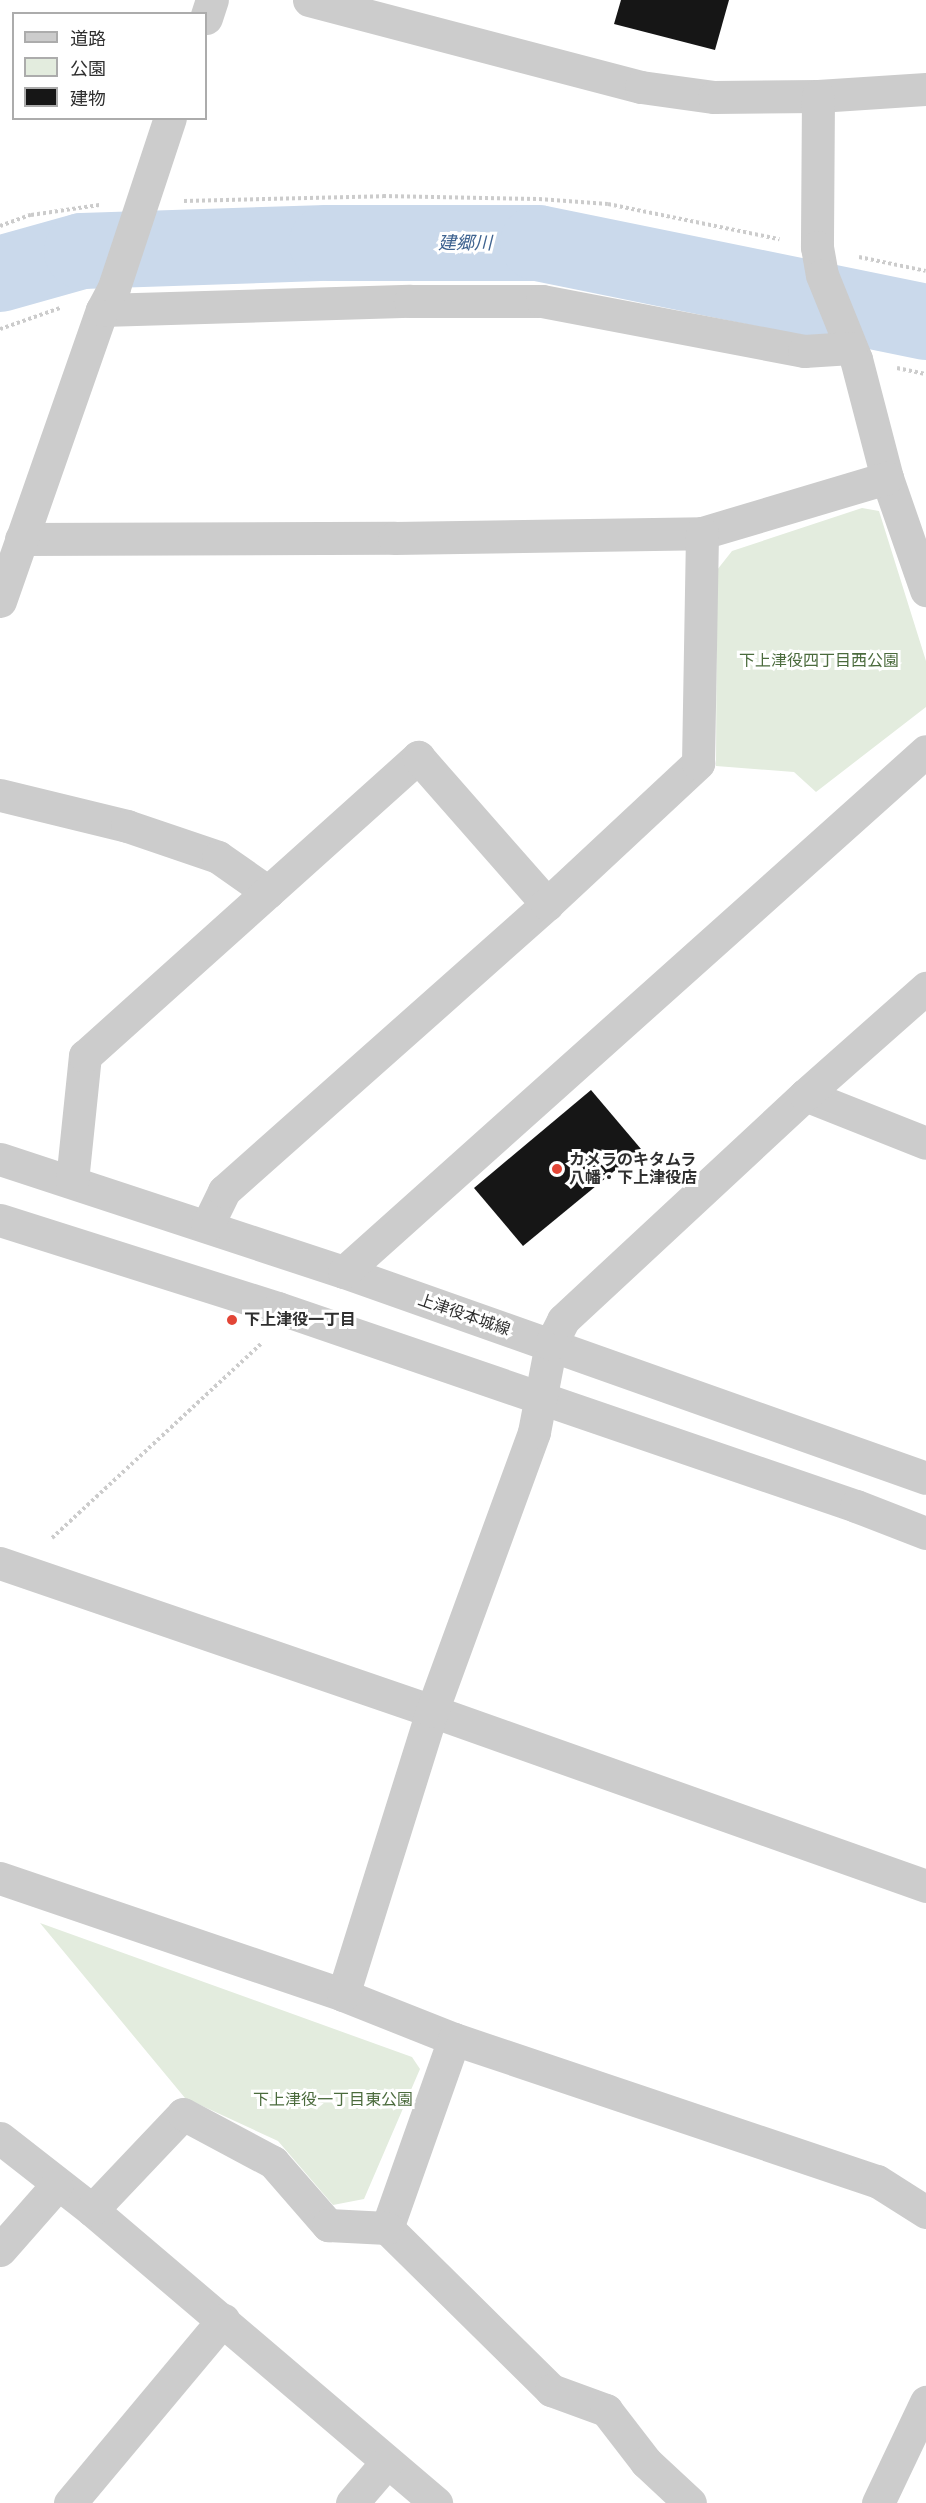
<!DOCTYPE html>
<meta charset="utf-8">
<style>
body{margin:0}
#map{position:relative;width:926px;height:2503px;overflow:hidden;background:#fff;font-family:"Work Sans","Noto Sans JP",sans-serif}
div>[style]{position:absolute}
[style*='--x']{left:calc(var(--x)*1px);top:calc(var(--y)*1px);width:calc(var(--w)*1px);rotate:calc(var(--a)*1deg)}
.green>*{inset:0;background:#e3ecde}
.water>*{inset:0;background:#cad9eb}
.river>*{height:76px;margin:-38px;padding:0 38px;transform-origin:38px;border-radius:38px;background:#cad9eb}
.building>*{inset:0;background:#161616}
.path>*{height:4px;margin-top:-2px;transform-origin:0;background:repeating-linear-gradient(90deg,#ccc 0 3px,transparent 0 6px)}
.minor>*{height:33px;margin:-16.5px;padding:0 16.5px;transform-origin:16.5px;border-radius:16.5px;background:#ccc}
.dots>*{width:16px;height:16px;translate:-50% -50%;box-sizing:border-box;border:3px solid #fff;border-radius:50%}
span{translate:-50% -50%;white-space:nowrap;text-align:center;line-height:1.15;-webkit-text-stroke:6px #fff;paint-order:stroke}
.park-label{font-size:16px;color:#4b6b3d}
.poi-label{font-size:16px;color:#2f2f2f;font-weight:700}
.left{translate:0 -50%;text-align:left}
.street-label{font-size:16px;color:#2f2f2f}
.water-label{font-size:18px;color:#3f6390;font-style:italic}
.legend{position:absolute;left:12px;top:12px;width:195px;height:108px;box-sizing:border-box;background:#fff;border:2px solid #acacac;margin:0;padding:8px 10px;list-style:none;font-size:18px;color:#2f2f2f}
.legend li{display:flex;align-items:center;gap:12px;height:30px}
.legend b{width:30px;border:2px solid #acacac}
</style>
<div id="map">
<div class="green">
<i style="clip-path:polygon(862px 508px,879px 511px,926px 661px,926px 707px,816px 792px,794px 772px,716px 766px,717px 570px,732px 551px)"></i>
<i style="clip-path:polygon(40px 1923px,412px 2057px,420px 2069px,364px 2199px,333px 2205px,278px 2141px,185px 2098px)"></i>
</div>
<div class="water">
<i style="clip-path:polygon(852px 291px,926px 307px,926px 336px,860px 323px)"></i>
</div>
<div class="river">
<i style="--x:0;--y:274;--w:85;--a:-15.7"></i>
<i style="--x:82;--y:251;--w:245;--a:-1.9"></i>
<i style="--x:327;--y:243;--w:211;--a:0"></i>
<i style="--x:538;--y:243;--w:396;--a:11.5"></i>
</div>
<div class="building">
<i style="clip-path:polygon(621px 0,729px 0,715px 50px,614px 24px)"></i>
<i style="clip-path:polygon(591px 1090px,641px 1149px,523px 1246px,474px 1188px)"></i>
</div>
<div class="path">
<i style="--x:184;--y:201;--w:199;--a:-1.4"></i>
<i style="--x:383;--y:196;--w:156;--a:1.1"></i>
<i style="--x:539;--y:199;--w:69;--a:4.1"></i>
<i style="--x:608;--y:204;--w:175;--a:11.6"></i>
<i style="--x:0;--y:226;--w:33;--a:-20"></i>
<i style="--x:31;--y:215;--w:69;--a:-8.4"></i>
<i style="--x:859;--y:257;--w:68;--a:11.8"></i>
<i style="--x:0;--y:329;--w:64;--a:-19.3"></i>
<i style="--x:897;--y:368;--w:30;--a:12"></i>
<i style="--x:52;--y:1538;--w:285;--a:-42.9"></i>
</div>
<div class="minor">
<i style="--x:309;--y:0;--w:343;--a:14.7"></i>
<i style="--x:641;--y:87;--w:74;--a:7.8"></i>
<i style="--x:714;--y:97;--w:104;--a:-0.6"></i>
<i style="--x:818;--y:96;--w:108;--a:-3.7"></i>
<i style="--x:206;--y:18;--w:19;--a:-72"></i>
<i style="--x:818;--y:96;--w:151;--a:90.4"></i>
<i style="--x:817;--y:247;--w:28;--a:80"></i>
<i style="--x:822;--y:275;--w:91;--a:68"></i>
<i style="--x:856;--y:359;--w:123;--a:75.4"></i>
<i style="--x:887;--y:478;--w:119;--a:70.8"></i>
<i style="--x:102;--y:310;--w:308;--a:-1.7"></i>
<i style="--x:410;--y:301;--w:132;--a:0"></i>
<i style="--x:542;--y:301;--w:267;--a:10.8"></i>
<i style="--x:804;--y:351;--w:47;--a:-3.7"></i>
<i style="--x:21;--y:539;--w:373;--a:-0.2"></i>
<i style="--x:394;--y:538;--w:308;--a:-0.9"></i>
<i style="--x:702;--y:533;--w:193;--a:-16.6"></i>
<i style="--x:0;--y:601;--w:308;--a:-70.7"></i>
<i style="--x:102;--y:310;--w:26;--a:-62"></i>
<i style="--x:114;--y:287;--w:178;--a:-71.7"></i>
<i style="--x:0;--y:795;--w:131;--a:13.7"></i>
<i style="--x:127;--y:826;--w:96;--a:18.8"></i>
<i style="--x:218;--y:857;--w:61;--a:35"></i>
<i style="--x:805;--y:1095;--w:130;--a:21.6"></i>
<i style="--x:0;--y:1159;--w:362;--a:18.2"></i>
<i style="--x:344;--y:1272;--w:617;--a:19.49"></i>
<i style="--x:72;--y:1181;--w:126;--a:-84.1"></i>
<i style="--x:85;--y:1056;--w:448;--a:-41.9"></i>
<i style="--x:418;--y:757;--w:196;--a:48.7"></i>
<i style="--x:0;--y:1220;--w:292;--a:17.6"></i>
<i style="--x:278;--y:1308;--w:611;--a:18.91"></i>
<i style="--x:856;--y:1506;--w:75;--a:21.1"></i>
<i style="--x:207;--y:1226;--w:39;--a:-64"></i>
<i style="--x:224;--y:1191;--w:432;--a:-41.6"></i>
<i style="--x:547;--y:904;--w:207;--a:-43"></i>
<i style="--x:698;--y:763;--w:230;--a:-89"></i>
<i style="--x:344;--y:1272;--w:781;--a:-41.83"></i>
<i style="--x:0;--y:1563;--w:457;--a:18.9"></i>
<i style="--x:432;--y:1711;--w:524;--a:19.51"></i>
<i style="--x:0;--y:1878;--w:362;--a:18.8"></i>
<i style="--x:343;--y:1995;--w:119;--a:21.6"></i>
<i style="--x:454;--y:2039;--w:446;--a:18.6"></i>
<i style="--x:877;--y:2181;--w:58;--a:32.3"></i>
<i style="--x:343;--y:1995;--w:298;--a:-72.6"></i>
<i style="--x:432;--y:1711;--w:297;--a:-69.9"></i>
<i style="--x:534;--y:1432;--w:90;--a:-79.1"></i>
<i style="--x:551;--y:1344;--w:27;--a:-63"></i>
<i style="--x:563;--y:1320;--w:330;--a:-42.9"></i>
<i style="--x:805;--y:1095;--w:162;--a:-41.5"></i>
<i style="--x:454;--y:2039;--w:201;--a:109.5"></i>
<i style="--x:387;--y:2228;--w:231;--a:44.6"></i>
<i style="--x:551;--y:2390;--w:59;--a:20"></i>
<i style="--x:606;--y:2410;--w:66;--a:52.4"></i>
<i style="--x:646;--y:2462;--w:60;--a:43"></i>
<i style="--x:0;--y:2138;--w:117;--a:38"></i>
<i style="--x:92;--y:2210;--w:452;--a:40.4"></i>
<i style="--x:92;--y:2210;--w:132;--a:-46.5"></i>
<i style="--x:183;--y:2114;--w:102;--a:28.1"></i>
<i style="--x:273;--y:2162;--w:84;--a:48.9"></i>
<i style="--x:328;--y:2225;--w:59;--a:2.9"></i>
<i style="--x:0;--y:2250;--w:86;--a:-48.8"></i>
<i style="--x:70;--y:2503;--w:239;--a:-50.1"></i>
<i style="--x:352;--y:2503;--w:54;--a:-49.5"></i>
<i style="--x:878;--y:2503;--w:112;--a:-64.6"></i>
</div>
<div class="dots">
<i style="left:557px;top:1169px;background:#e24536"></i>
<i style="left:232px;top:1320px;background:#e24536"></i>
</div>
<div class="park-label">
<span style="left:819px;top:661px">下上津役四丁目西公園</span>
<span style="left:333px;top:2100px">下上津役一丁目東公園</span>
</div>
<div class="poi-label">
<span class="left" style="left:569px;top:1169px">カメラのキタムラ<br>八幡・下上津役店</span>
<span class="left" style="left:244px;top:1320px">下上津役一丁目</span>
</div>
<div class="street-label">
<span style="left:464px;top:1315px;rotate:19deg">上津役本城線</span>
</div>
<div class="water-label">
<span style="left:465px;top:243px">建郷川</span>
</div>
<ul class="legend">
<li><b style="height:8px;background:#ccc"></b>道路</li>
<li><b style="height:16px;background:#e3ecde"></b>公園</li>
<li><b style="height:16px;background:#161616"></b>建物</li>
</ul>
</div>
